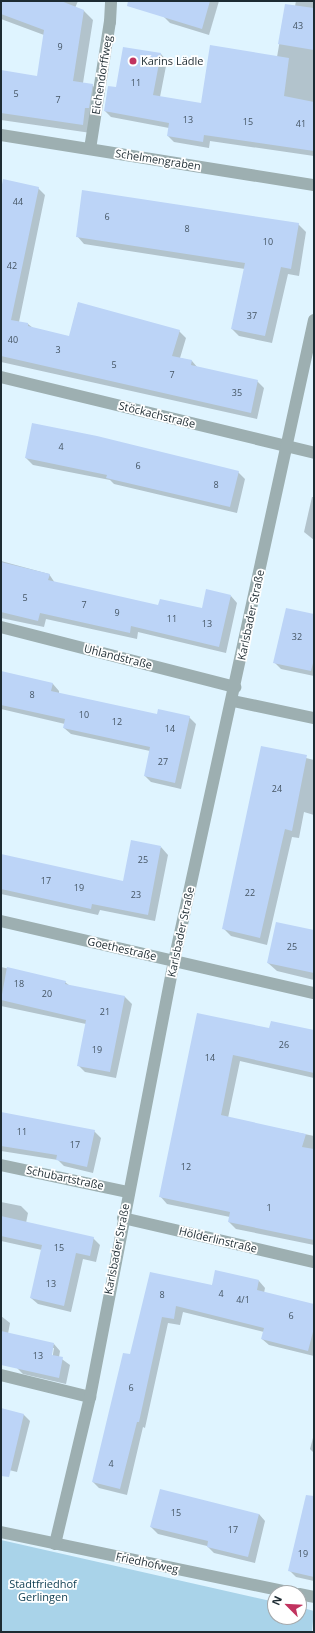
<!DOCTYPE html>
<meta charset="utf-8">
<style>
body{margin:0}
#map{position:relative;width:315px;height:1633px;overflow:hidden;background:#dff4ff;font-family:"Open Sans",sans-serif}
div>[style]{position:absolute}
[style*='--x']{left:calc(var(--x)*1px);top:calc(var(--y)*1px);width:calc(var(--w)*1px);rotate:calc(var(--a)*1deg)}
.green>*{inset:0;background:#a9d3e9}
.shadow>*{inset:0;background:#0003}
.building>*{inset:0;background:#bcd4f7}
.minor>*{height:12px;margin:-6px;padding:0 6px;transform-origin:6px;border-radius:6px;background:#9dafb1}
.dots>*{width:11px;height:11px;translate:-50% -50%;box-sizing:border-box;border:2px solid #fff;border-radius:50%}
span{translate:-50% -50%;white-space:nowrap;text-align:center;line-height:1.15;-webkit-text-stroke:3.5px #fff;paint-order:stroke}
.number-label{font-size:9px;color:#455563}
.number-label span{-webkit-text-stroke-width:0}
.poi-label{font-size:11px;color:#1d2b32}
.left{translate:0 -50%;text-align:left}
.street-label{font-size:11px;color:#1d2b32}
.park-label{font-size:11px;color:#0b3b4f}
.frame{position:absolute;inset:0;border:2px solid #1d2b32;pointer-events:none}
.north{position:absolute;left:267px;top:1585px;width:40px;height:40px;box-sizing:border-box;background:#fff;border:1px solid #a5aaad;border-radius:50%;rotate:294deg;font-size:11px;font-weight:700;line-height:16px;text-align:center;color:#1d2b32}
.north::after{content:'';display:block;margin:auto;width:14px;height:18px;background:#c1335f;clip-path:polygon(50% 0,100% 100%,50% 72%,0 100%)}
</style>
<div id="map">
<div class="green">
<i style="clip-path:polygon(1px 1540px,275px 1602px,275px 1617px,299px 1617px,299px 1607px,314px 1611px,312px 1632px,1px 1632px)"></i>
</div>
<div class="shadow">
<i style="clip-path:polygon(1px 1px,78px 1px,75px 8px,84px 11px,93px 20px,83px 83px,92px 85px,101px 94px,91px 133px,1px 120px,1px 71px,38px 77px,44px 35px,1px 19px)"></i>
<i style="clip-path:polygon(168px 1px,219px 1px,209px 35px,170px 23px,164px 17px)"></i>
<i style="clip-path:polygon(296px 1px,314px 1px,314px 156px,210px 141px,209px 148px,174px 142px,168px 136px,169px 128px,111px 117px,105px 111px,116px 88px,161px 54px,167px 61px,160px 97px,202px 104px,277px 57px,286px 5px,295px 6px)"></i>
<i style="clip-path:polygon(38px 188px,45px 195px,19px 322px,28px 324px,33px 328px,70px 337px,78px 303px,179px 331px,186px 338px,180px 358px,192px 361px,198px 368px,257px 381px,264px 388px,257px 419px,1px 362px,1px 195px)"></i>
<i style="clip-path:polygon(298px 224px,306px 232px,299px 276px,288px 274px,272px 343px,239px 336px,232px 329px,245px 269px,84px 244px,77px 236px)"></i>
<i style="clip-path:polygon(26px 458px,238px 472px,245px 479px,237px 513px,114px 484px,110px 480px,33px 465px)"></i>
<i style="clip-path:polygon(312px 497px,314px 497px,314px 540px,304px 532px)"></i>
<i style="clip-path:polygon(1px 561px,49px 574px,55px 583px,159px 606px,203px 610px,231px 596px,237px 603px,226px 653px,138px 632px,137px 639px,46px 619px,44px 627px,1px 618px)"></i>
<i style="clip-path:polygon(314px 615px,314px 676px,281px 669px,274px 662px)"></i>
<i style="clip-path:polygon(1px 672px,53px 684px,59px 691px,59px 694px,158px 715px,189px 717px,196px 724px,181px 789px,151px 782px,145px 776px,150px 751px,71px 734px,64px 728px,65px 724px,1px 709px)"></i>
<i style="clip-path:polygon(262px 747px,314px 760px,314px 815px,304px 812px,299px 838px,292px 837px,267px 945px,231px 936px,223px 928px)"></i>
<i style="clip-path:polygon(161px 847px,168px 855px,155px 921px,100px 910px,98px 915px,1px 894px,1px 855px,124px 883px)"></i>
<i style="clip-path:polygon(314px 931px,314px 980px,277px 971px,268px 963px)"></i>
<i style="clip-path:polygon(1px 967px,65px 982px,70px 986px,125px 997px,132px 1004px,116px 1078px,85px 1072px,78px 1065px,86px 1024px,1px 1006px)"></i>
<i style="clip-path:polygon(198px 1015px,270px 1029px,314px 1031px,314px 1078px,240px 1061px,228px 1118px,314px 1136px,314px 1245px,236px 1229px,229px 1222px,230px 1217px,167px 1204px,160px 1196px)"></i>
<i style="clip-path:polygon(1px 1114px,94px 1131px,101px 1138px,93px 1173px,64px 1166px,58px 1160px,1px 1151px)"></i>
<i style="clip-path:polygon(1px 1202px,21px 1206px,28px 1213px,26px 1223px,93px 1238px,100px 1245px,96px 1262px,83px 1259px,71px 1312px,38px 1304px,31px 1298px,42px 1250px,1px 1241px)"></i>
<i style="clip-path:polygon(216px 1271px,259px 1281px,265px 1288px,264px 1293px,314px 1305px,314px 1356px,269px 1345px,262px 1339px,264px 1332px,183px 1312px,180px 1325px,168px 1323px,145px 1428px,143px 1427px,127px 1495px,99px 1488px,93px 1482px,131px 1355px,151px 1273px,212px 1287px)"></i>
<i style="clip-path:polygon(1px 1316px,10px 1323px,4px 1355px,1px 1354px)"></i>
<i style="clip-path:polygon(evenodd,54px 1344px,60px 1351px,59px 1357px,70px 1365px,66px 1384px,23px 1374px,17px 1368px,54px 1344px,52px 1348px,54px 1348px,52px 1360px,50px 1359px,52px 1348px)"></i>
<i style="clip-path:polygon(1px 1409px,24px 1415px,30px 1421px,17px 1472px,1px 1468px)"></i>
<i style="clip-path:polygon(314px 1434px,314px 1453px,310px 1449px)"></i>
<i style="clip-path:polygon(314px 1497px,314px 1581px,296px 1577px,289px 1570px)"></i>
<i style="clip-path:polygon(259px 1514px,265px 1521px,255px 1563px,214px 1553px,207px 1546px,158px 1534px,151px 1527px)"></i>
</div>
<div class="building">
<i style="clip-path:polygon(1px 1px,61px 1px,84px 10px,73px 81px,93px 84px,89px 108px,85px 108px,83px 125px,1px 113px,1px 70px,37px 76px,44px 30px,1px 14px)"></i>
<i style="clip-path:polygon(128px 1px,210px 1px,202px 29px,127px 6px)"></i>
<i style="clip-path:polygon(285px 4px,314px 8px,314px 50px,278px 44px)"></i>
<i style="clip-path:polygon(210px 45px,289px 58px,284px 96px,314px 102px,314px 151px,204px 135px,203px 142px,167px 136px,169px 123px,104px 111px,108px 86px,116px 87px,123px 47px,161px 53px,153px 95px,201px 103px)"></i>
<i style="clip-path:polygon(3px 179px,39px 187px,11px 320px,28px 323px,28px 326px,69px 336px,78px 302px,180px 330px,172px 356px,192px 360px,191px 365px,258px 380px,251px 413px,1px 356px,1px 190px)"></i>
<i style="clip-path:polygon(82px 190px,299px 223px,291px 269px,281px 267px,265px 336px,231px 329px,245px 263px,76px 237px)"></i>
<i style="clip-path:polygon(32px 423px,97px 436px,239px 471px,230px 507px,106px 478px,107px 475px,25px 458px)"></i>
<i style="clip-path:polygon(1px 562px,50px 574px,48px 580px,158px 605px,160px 599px,202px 608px,206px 589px,231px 595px,219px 647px,131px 626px,130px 633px,40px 613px,38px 621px,1px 612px)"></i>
<i style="clip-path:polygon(286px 608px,314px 614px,314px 659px,311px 671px,273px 663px)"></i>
<i style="clip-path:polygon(1px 671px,53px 683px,51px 691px,157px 714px,158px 709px,190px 716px,175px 783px,144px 776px,150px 747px,63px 728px,65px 719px,1px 705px)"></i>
<i style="clip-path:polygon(261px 746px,307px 755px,292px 831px,285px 829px,260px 938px,222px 929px)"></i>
<i style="clip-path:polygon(131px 840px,161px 846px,148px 915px,92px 904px,91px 909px,1px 889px,1px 854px,123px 881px)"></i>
<i style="clip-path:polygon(276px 922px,314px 930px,314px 973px,267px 963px)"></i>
<i style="clip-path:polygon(7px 967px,66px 981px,65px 984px,125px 996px,110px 1072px,77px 1066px,86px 1020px,1px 1000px)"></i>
<i style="clip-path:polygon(197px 1013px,269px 1028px,271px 1021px,314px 1030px,314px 1073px,233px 1055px,221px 1115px,306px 1134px,302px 1147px,314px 1149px,314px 1240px,228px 1222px,230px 1212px,159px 1197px)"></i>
<i style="clip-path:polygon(1px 1112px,95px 1130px,87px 1167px,56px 1160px,57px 1155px,1px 1146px)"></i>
<i style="clip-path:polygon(1px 1216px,94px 1237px,90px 1256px,76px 1253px,64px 1306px,30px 1298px,42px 1245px,1px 1236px)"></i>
<i style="clip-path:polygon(215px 1270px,259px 1280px,257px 1290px,314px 1304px,314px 1328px,308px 1351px,261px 1339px,264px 1328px,176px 1306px,174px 1319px,162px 1317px,139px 1422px,137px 1422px,120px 1489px,92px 1482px,123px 1353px,130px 1354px,150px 1272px,212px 1285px)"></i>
<i style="clip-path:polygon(1px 1331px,54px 1343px,52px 1355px,63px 1357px,59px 1378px,1px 1365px)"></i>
<i style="clip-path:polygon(1px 1408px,24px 1414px,9px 1477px,1px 1476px)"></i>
<i style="clip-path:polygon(160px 1489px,259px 1514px,248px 1557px,207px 1547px,208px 1541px,150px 1527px)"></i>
<i style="clip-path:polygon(306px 1495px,314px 1496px,314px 1577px,288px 1571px)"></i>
</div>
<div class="minor">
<i style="--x:1;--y:135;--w:317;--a:9.1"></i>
<i style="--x:90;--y:149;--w:129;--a:-81.1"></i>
<i style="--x:110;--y:22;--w:21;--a:-87"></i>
<i style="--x:1;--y:377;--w:322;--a:13.6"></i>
<i style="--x:1;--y:627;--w:242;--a:14.4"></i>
<i style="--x:233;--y:701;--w:83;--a:11.9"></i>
<i style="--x:1;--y:921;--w:321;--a:13"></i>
<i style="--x:1;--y:1165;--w:130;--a:12"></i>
<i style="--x:123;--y:1218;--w:196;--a:13"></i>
<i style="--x:1;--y:1375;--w:92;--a:13.9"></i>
<i style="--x:1;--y:1532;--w:299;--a:11.8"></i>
<i style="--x:55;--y:1544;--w:151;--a:-76.6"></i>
<i style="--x:90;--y:1397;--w:444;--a:-79.1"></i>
<i style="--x:174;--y:961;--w:656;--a:-77.68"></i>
<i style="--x:299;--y:1594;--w:15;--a:11"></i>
</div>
<div class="dots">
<i style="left:133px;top:61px;background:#c1335f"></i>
</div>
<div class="number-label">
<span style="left:298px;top:26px">43</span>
<span style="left:60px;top:47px">9</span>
<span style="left:136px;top:83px">11</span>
<span style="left:16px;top:94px">5</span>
<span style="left:58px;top:100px">7</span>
<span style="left:188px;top:120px">13</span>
<span style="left:248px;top:122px">15</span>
<span style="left:301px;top:124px">41</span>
<span style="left:18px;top:202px">44</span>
<span style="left:107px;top:217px">6</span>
<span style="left:187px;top:229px">8</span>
<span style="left:268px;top:242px">10</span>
<span style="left:12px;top:266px">42</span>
<span style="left:252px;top:316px">37</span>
<span style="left:13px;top:340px">40</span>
<span style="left:58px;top:350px">3</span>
<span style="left:114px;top:365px">5</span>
<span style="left:172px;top:375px">7</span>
<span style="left:237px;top:393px">35</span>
<span style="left:61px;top:447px">4</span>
<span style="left:138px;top:466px">6</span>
<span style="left:216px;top:485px">8</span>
<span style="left:25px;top:598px">5</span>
<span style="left:84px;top:605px">7</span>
<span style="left:117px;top:613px">9</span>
<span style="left:172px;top:619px">11</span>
<span style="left:207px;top:624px">13</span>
<span style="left:297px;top:637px">32</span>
<span style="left:32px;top:695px">8</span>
<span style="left:84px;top:715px">10</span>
<span style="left:117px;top:722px">12</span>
<span style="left:170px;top:729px">14</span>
<span style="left:163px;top:762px">27</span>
<span style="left:277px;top:789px">24</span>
<span style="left:143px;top:860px">25</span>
<span style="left:46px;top:881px">17</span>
<span style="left:79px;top:888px">19</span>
<span style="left:250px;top:893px">22</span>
<span style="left:136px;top:895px">23</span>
<span style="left:292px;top:947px">25</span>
<span style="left:19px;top:984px">18</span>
<span style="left:47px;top:994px">20</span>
<span style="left:105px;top:1012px">21</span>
<span style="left:284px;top:1045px">26</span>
<span style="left:97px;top:1050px">19</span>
<span style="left:210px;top:1058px">14</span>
<span style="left:22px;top:1132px">11</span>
<span style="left:75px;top:1145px">17</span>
<span style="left:186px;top:1167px">12</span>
<span style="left:269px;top:1208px">1</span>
<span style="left:59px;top:1248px">15</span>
<span style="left:51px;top:1284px">13</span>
<span style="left:221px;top:1294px">4</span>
<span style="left:162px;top:1295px">8</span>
<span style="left:243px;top:1300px">4/1</span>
<span style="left:291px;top:1316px">6</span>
<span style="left:38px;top:1356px">13</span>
<span style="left:131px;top:1388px">6</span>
<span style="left:111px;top:1464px">4</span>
<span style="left:176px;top:1513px">15</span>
<span style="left:233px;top:1530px">17</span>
<span style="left:303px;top:1554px">19</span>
</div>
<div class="poi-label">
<span class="left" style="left:141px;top:61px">Karins Lädle</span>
</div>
<div class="street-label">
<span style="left:102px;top:75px;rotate:-81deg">Eichendorffweg</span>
<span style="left:158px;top:160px;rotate:9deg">Schelmengraben</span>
<span style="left:157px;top:415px;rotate:14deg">Stöckachstraße</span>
<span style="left:251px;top:615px;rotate:-78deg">Karlsbader Straße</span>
<span style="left:118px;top:657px;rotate:14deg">Uhlandstraße</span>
<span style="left:181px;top:932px;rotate:-78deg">Karlsbader Straße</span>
<span style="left:122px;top:949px;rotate:13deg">Goethestraße</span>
<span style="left:65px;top:1178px;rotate:12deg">Schubartstraße</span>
<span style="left:218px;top:1240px;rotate:13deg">Hölderlinstraße</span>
<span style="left:117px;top:1249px;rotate:-79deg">Karlsbader Straße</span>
<span style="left:147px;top:1563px;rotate:12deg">Friedhofweg</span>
</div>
<div class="park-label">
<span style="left:43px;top:1591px">Stadtfriedhof<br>Gerlingen</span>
</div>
<div class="frame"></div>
<div class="north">N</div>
</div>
